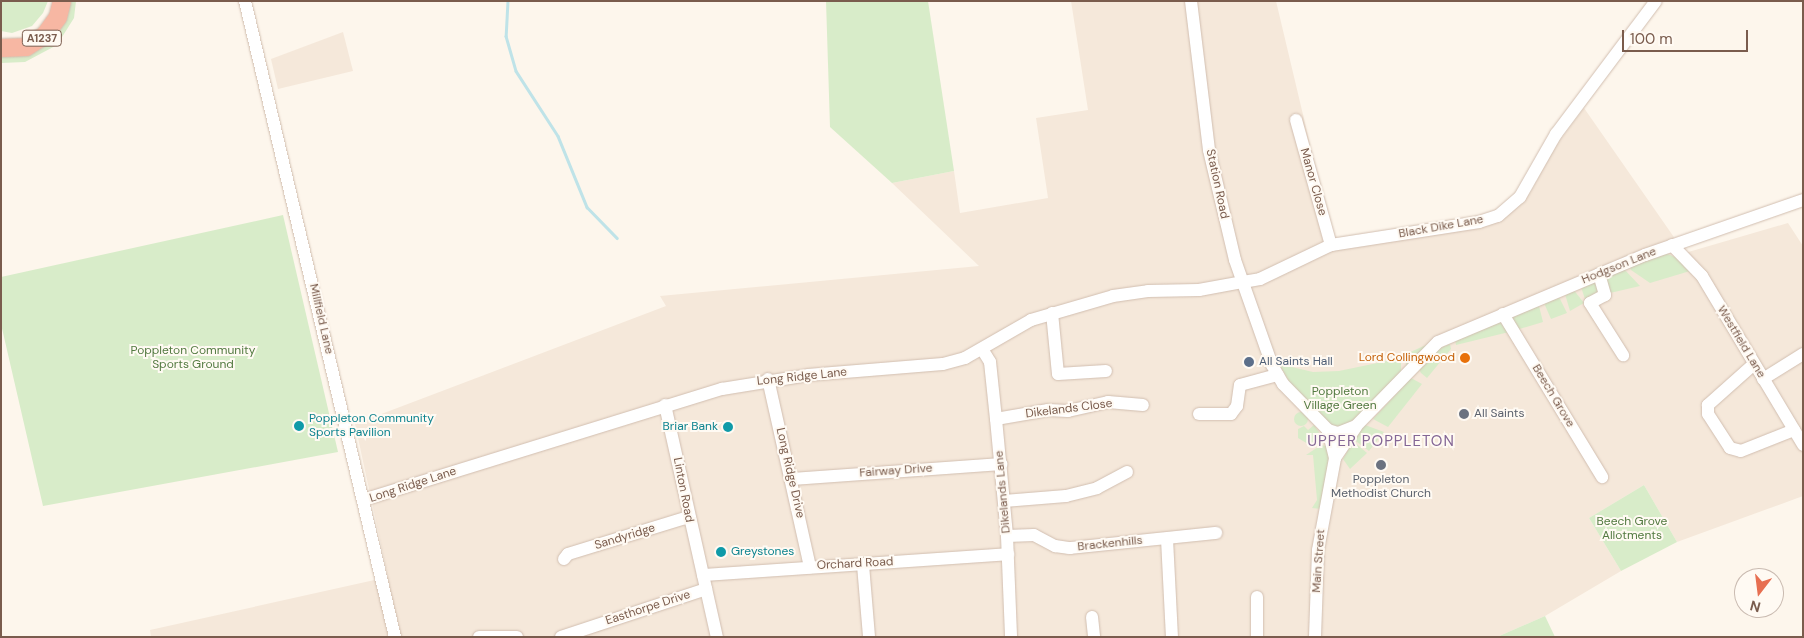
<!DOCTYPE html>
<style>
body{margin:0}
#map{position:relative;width:1804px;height:638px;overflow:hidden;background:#fdf6ec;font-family:"DM Sans",sans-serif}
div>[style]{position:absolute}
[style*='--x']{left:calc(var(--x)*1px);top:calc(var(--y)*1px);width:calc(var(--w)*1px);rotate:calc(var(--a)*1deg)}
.residential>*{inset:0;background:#f5e8da}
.green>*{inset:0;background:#d8ecc9}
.round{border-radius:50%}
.stream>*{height:2.5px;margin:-1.25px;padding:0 1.25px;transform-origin:1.25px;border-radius:1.25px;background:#bfe3e8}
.roads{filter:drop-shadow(0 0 1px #d1beb0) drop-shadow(0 0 1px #d1beb0)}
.minor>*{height:12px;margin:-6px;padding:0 6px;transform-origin:6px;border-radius:6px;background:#fff}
.highway>*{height:18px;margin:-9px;padding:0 9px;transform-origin:9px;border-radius:9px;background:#f7b7a3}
.dots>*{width:14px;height:14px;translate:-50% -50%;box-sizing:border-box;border:2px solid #fffaf3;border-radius:50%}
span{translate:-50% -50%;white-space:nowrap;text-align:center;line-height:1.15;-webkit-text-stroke:4px #fffaf3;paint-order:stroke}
.shield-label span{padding:1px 4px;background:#fffaf3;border:1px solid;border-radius:4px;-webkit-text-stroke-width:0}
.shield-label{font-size:11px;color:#7a5c4d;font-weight:700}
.street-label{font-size:12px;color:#7a5c4d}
.park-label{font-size:12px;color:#537a41}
.food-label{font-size:12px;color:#c56008}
.right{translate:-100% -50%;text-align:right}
.service-label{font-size:12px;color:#4e5e75}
.left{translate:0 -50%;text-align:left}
.worship-label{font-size:12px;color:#5b616d}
.culture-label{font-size:12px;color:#0d838f}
.quarter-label{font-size:15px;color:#846695;letter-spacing:1px}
.frame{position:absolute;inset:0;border:2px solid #7a5c4d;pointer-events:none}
.north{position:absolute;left:1734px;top:568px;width:50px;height:50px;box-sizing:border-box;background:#fffaf3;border:1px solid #cabbb1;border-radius:50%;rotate:195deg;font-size:14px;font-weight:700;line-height:20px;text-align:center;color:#7a5c4d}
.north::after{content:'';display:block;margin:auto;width:18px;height:22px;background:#e76f51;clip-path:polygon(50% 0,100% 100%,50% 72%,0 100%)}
.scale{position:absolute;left:1622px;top:30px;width:126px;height:22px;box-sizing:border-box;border:2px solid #7a5c4d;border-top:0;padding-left:6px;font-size:15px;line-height:18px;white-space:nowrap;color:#7a5c4d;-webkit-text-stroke:4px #fffaf3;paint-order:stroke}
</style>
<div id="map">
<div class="residential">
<i style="clip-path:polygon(1071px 1px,1276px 1px,1333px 241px,1492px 220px,1530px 193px,1555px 147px,1584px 108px,1685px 253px,1788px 223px,1803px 246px,1803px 496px,1677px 542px,1644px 485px,1589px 518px,1621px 571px,1545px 616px,1497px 637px,151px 637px,150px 630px,388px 577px,355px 424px,666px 306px,660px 296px,979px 266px,892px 183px,954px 171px,960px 213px,1048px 198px,1036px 118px,1088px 110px)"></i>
<i style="clip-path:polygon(343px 32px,353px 71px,278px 89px,271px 59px)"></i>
</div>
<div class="green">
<i style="clip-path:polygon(1px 1px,48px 1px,43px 13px,32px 26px,12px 33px,1px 31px)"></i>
<i style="clip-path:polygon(68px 1px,76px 1px,74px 18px,57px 45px,25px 62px,1px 63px,1px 53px,21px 53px)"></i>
<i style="clip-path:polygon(826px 1px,928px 1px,954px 171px,892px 183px,830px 127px)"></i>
<i style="clip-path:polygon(283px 215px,338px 452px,43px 506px,1px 324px,1px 277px)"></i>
<i style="clip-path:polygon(1665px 253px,1675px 257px,1690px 271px,1650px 283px,1631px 270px,1630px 267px)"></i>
<i style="clip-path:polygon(1624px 269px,1640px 286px,1610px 293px,1604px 276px)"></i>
<i style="clip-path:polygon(1596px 280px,1603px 291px,1586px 302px,1581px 287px)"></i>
<i style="clip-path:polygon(1573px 289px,1584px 303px,1570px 311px,1565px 294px)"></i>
<i style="clip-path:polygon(1559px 297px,1567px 313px,1551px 319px,1544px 303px)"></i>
<i style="clip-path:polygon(1539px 306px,1543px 322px,1516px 330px,1511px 317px)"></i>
<i style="clip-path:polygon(1499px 321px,1509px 332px,1456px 345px,1455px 339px)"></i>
<i style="clip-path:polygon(1450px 344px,1451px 349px,1427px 378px,1421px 373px,1419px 369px,1439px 348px)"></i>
<i style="clip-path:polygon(1426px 345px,1426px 346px,1406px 367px,1406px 354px)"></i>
<i style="clip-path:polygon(1401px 358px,1401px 375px,1347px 428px,1332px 427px,1294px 390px,1279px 364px,1313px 372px,1339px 371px)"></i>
<i style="clip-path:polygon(1411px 378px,1422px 384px,1388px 427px,1373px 419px)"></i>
<i class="round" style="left:1294px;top:412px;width:14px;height:14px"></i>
<i style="clip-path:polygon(1314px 425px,1319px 432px,1315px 441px,1308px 444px,1298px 438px,1298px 429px,1304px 426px,1308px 430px)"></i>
<i style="clip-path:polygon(1365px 425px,1384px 432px,1369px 451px,1353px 439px)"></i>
<i style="clip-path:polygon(1353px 441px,1367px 453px,1350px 469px,1343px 459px)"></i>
<i style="clip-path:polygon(1321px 445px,1326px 446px,1330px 452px,1321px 509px,1312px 508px,1317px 500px,1313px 455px,1306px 455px)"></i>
<i style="clip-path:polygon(1644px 485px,1677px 542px,1621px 571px,1589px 518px)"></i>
<i style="clip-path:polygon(1545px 616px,1555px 637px,1497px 637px)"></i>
</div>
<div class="stream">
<i style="--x:508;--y:1;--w:35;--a:93"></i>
<i style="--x:506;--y:36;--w:36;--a:74"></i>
<i style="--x:516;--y:71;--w:77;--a:57.1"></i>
<i style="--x:558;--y:136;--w:77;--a:67.8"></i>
<i style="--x:587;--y:207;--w:43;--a:45.9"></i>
</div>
<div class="roads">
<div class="minor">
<i style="--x:245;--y:1;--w:653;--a:76.73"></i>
<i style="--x:1191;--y:1;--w:150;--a:83.1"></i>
<i style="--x:1209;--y:150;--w:113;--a:76.7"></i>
<i style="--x:1235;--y:260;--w:111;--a:70.6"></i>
<i style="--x:1272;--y:365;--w:22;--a:60"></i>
<i style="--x:1283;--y:384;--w:64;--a:45.6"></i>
<i style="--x:1328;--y:430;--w:10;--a:17"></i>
<i style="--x:1338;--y:433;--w:19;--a:-21"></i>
<i style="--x:1356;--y:426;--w:117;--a:-45.7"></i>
<i style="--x:1438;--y:342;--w:225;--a:-22.8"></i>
<i style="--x:1645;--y:255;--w:167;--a:-19.2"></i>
<i style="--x:1296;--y:120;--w:130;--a:74.4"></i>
<i style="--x:1672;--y:245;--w:43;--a:45.9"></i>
<i style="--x:1702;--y:276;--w:197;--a:59.1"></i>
<i style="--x:1599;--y:274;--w:22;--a:74"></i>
<i style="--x:1605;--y:295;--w:17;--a:152"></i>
<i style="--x:1590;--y:303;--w:62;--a:57.6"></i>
<i style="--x:1052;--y:313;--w:61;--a:84.4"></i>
<i style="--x:1058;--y:374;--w:48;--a:-3.6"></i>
<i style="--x:1503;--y:314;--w:191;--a:58.7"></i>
<i style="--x:982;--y:349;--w:15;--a:58"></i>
<i style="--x:990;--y:362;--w:57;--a:84"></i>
<i style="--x:996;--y:419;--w:118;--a:84.6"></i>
<i style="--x:1007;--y:536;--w:101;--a:87.7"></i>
<i style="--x:1754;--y:364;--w:62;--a:138.3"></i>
<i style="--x:1708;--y:405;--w:9;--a:90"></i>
<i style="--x:1708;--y:414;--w:40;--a:57.1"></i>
<i style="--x:1730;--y:448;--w:11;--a:15"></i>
<i style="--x:1741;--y:451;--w:57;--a:-21.6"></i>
<i style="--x:768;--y:379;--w:193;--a:77.4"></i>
<i style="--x:1763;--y:379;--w:47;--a:-32"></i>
<i style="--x:665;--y:405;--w:238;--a:77.4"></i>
<i style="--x:1199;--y:414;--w:32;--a:0"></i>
<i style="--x:1231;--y:414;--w:10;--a:-53"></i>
<i style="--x:1237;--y:406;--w:21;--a:-82"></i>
<i style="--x:1240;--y:385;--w:39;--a:-15"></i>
<i style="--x:996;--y:419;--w:53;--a:-9.8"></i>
<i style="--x:1048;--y:410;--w:20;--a:3"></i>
<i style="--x:1068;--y:411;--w:41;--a:-12.7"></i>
<i style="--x:1108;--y:402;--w:35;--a:5"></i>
<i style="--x:1335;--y:458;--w:37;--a:-56"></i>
<i style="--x:792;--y:479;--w:210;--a:-4.1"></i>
<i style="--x:363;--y:500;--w:376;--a:-17.2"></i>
<i style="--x:722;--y:389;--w:87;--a:-9.2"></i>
<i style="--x:808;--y:375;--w:135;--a:-4.7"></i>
<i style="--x:943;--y:364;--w:23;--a:-15"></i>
<i style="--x:965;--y:358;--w:76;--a:-29.9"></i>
<i style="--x:1031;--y:320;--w:85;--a:-16.3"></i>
<i style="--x:1113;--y:296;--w:35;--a:-8"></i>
<i style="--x:1148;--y:291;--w:51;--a:-1.1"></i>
<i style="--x:1199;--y:290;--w:45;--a:-10.3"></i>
<i style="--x:1243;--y:282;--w:17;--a:-10"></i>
<i style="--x:1260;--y:279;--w:79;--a:-25.6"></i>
<i style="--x:1331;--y:245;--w:150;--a:-8.8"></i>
<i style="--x:1479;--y:222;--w:20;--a:-18"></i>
<i style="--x:1498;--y:216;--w:29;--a:-41"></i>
<i style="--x:1520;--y:197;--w:73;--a:-60.3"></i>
<i style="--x:1556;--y:134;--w:166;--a:-53.1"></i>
<i style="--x:1004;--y:501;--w:62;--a:-4.6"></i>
<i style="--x:1066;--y:496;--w:32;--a:-14"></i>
<i style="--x:1097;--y:488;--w:34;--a:-28"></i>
<i style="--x:1007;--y:536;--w:27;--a:-2"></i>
<i style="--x:1034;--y:535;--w:24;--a:28"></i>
<i style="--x:1055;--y:546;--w:15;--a:8"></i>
<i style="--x:1070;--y:548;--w:147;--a:-5.9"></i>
<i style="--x:1167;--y:539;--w:98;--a:87.1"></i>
<i style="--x:564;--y:559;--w:6;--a:-51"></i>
<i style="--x:568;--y:554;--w:126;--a:-17.1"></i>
<i style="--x:863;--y:565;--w:72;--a:85.2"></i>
<i style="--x:703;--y:575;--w:306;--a:-3.9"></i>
<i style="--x:1257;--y:597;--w:40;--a:90"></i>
<i style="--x:1092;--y:617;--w:20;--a:84"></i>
<i style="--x:479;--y:637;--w:38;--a:0"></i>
<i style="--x:561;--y:637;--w:153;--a:-18.3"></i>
<i style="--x:1315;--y:637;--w:87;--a:-88"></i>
<i style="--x:1318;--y:550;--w:94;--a:-79.5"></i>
<i style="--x:1335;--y:458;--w:29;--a:-104"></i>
</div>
<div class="highway">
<i style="--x:1;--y:48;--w:25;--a:-2"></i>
<i style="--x:26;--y:47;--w:22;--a:-32"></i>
<i style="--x:45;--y:35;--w:22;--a:-54"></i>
<i style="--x:58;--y:17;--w:16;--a:-76"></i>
</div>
</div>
<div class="dots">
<i style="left:1465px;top:358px;background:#e8710a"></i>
<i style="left:1249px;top:362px;background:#5c6f8a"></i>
<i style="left:1464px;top:414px;background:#6b7280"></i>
<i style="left:299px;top:426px;background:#0f9aa8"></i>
<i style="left:728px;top:427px;background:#0f9aa8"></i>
<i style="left:1381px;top:465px;background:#6b7280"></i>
<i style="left:721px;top:552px;background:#0f9aa8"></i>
</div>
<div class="shield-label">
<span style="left:42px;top:38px">A1237</span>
</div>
<div class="street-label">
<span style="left:1313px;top:182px;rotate:74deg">Manor Close</span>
<span style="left:1217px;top:184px;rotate:78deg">Station Road</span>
<span style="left:1441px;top:227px;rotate:-10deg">Black Dike Lane</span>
<span style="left:1619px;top:266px;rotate:-22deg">Hodgson Lane</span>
<span style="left:321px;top:319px;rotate:77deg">Millfield Lane</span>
<span style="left:1741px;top:342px;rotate:59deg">Westfield Lane</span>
<span style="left:802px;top:377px;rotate:-6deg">Long Ridge Lane</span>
<span style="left:1553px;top:396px;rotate:59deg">Beech Grove</span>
<span style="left:1069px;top:409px;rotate:-7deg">Dikelands Close</span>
<span style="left:896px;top:471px;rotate:-4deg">Fairway Drive</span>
<span style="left:790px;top:473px;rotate:77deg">Long Ridge Drive</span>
<span style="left:413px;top:485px;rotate:-18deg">Long Ridge Lane</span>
<span style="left:683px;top:490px;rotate:79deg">Linton Road</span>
<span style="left:1003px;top:492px;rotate:-95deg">Dikelands Lane</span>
<span style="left:625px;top:537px;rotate:-17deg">Sandyridge</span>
<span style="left:1110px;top:544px;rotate:-6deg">Brackenhills</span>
<span style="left:1319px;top:561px;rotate:-86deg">Main Street</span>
<span style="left:855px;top:564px;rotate:-3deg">Orchard Road</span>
<span style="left:648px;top:608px;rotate:-18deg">Easthorpe Drive</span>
</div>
<div class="park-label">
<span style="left:193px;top:358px">Poppleton Community<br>Sports Ground</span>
<span style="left:1340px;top:399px">Poppleton<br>Village Green</span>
<span style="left:1632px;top:529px">Beech Grove<br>Allotments</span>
</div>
<div class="food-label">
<span class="right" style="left:1455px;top:358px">Lord Collingwood</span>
</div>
<div class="service-label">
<span class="left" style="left:1259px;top:362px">All Saints Hall</span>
</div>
<div class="worship-label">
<span class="left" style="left:1474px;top:414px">All Saints</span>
<span style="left:1381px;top:487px">Poppleton<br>Methodist Church</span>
</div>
<div class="culture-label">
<span class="left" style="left:309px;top:426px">Poppleton Community<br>Sports Pavilion</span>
<span class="right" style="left:718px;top:427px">Briar Bank</span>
<span class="left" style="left:731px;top:552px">Greystones</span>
</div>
<div class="quarter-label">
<span style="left:1381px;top:442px">UPPER POPPLETON</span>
</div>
<div class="frame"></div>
<div class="north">N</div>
<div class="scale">100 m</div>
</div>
